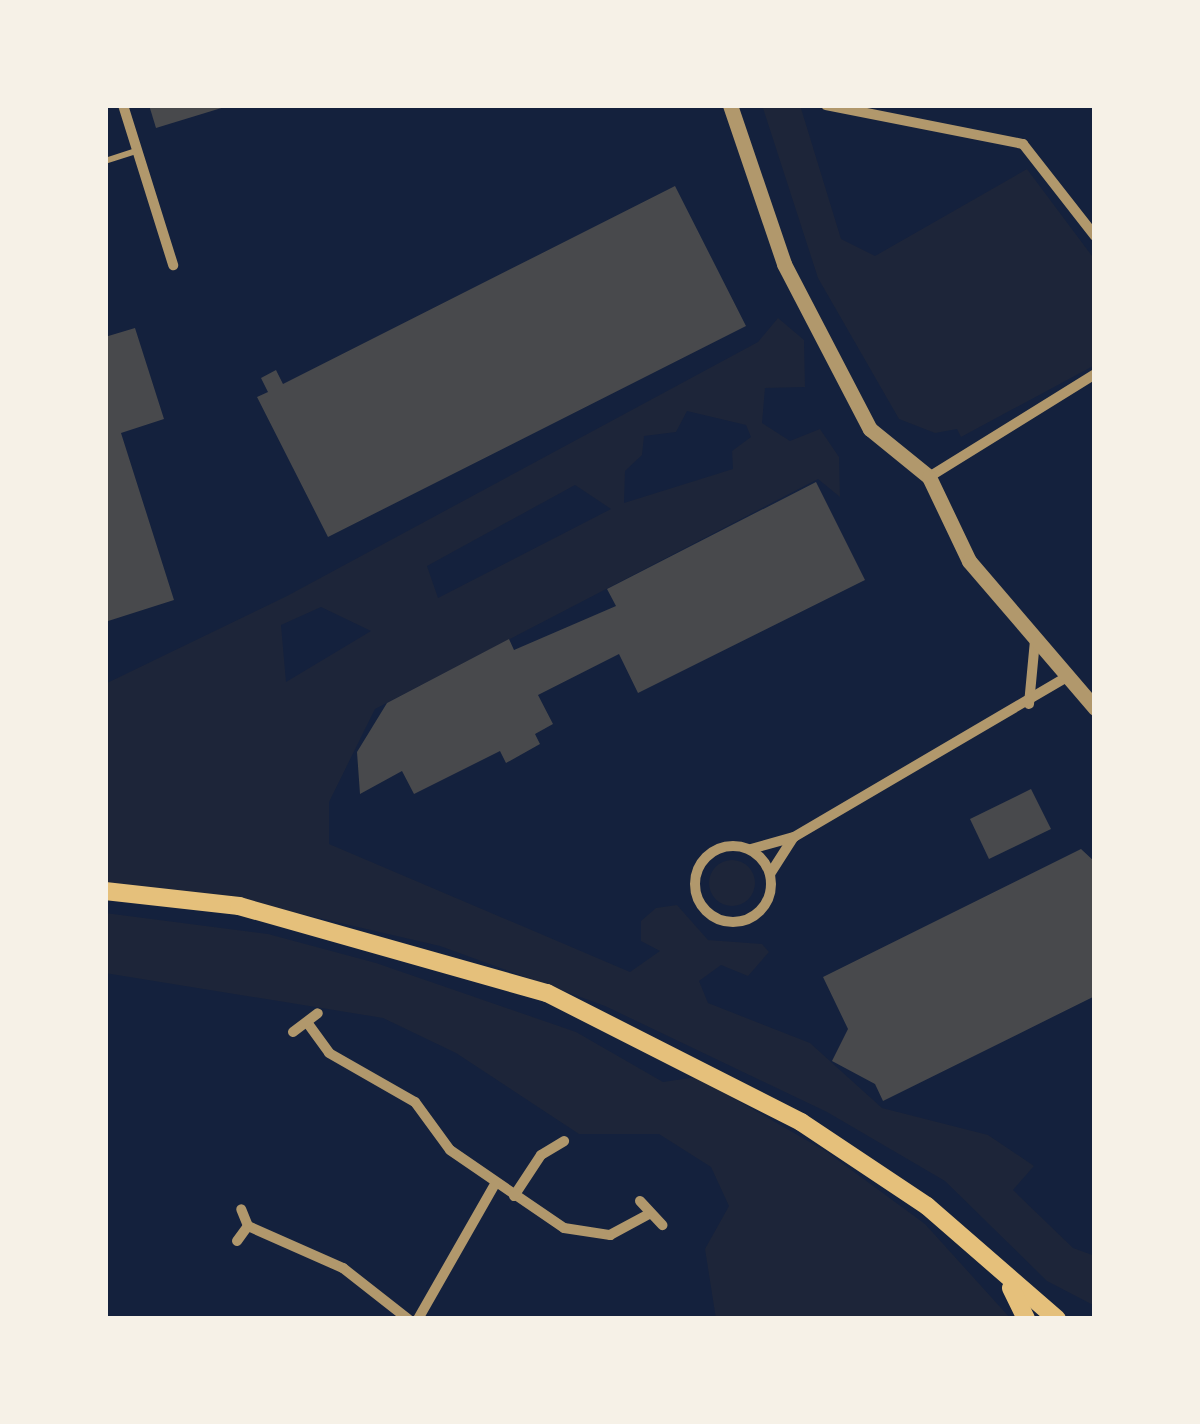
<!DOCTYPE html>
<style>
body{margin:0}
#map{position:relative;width:1200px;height:1424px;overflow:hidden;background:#14213d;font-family:Bitter,serif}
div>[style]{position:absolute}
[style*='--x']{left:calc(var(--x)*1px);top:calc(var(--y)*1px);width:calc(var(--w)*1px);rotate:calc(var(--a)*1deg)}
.green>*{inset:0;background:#1d2539}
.round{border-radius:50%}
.building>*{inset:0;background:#48494c}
.service>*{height:6px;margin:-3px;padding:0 3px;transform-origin:3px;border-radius:3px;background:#b1986c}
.minor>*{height:10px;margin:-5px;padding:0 5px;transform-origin:5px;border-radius:5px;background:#b1986c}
.minor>.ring{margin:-5px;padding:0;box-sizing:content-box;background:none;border:10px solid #b1986c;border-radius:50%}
.tertiary>*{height:15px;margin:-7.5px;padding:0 7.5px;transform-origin:7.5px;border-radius:7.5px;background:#b1986c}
.primary>*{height:18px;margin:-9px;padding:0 9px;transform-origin:9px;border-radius:9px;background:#e5c07b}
span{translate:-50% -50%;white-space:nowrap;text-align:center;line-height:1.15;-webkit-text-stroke:8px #f6f1e7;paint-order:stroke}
.frame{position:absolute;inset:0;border:108px solid #f6f1e7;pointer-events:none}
</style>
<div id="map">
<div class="green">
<i style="clip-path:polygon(762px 105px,800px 105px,841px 239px,875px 256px,1027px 169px,1095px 260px,1095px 365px,961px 437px,957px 429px,935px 433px,899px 419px,818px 278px)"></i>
<i style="clip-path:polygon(evenodd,778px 318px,804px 340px,805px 387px,765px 388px,762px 423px,790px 441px,820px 429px,839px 457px,840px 497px,818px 479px,375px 709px,329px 802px,329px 844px,630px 972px,660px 951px,641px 941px,641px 921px,656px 908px,677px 905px,708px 940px,762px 944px,769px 952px,748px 976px,721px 965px,699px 981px,708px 1003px,810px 1043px,882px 1108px,988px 1135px,1034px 1166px,1013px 1190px,1073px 1248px,1095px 1256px,1095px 1306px,1047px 1281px,945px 1181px,827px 1112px,605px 1006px,440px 946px,241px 900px,105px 882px,105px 684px,287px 596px,758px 342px,778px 318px,687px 411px,746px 425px,751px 437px,732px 451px,733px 469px,624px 503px,625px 471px,642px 455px,644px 436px,676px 432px,687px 411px,778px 318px,575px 485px,611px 509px,438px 598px,427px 566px,575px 485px,778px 318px,321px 607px,371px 631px,286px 682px,281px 625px,321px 607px)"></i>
<i class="round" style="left:709px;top:860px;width:46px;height:46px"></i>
<i style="clip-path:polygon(105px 913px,268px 934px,376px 963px,576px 1032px,663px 1082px,697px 1077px,827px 1152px,925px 1224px,1011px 1319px,716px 1319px,705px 1249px,729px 1206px,711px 1167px,659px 1134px,579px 1134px,456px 1053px,383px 1018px,105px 973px)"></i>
</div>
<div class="building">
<i style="clip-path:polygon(149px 105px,227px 105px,228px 106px,156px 128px)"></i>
<i style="clip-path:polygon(675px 186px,746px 326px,328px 537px,257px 397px,268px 392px,261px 378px,276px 370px,283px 384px)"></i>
<i style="clip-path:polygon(135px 328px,164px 419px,121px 433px,174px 600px,105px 622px,105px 337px)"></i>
<i style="clip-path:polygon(816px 482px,865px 580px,638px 693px,619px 654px,538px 695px,553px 724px,535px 734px,540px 744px,506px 763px,500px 751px,414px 794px,402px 771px,360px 794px,357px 752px,387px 703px,509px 639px,514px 650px,616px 606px,607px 589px)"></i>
<i style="clip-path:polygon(1031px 789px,1051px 829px,989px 859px,970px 819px)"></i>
<i style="clip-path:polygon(1081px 849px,1095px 862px,1095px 996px,883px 1101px,875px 1084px,832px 1061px,848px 1029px,823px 977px)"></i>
</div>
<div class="service">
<i style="--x:105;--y:161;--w:33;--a:-18"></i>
</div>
<div class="minor">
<i style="--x:123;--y:105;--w:168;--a:72.6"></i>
<i style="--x:826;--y:105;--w:201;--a:11.2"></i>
<i style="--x:1023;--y:144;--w:117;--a:52"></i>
<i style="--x:929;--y:477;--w:195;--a:-31.8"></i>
<i style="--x:1029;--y:704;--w:64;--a:-84.6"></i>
<i class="ring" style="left:695px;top:846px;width:66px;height:66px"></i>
<i style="--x:751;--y:849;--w:45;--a:-15.6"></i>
<i style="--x:794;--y:837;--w:316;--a:-30.4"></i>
<i style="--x:770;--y:874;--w:43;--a:-57.4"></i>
<i style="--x:309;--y:1025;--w:34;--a:54"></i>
<i style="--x:329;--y:1053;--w:99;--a:29.7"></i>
<i style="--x:415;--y:1102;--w:59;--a:53.9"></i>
<i style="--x:450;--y:1150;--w:138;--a:34.4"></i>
<i style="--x:564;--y:1228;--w:47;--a:8.7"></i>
<i style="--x:610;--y:1235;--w:44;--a:-28.3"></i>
<i style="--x:293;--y:1032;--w:31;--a:-37"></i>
<i style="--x:514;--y:1196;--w:49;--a:-56.6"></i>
<i style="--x:541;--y:1155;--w:27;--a:-31"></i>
<i style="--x:640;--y:1201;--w:33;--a:47"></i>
<i style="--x:248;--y:1226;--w:104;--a:23.9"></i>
<i style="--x:343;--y:1268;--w:83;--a:38.1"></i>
<i style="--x:237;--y:1241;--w:19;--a:-54"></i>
<i style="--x:248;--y:1226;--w:18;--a:-112"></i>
<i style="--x:418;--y:1319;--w:155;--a:-60.3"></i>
</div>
<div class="tertiary">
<i style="--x:730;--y:105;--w:168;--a:71.2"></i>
<i style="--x:784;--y:264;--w:186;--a:62.5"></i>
<i style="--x:870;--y:429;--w:76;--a:39.1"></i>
<i style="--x:929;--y:477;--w:93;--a:64.5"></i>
<i style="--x:969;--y:561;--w:194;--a:49.4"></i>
</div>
<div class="primary">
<i style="--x:105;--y:891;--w:135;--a:6.4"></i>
<i style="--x:239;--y:906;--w:320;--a:15.8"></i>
<i style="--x:547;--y:993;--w:285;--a:26.9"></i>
<i style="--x:801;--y:1122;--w:151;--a:33.7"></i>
<i style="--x:927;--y:1206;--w:172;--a:41"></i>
<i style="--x:1011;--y:1288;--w:34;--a:64"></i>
</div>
<div class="frame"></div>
</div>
